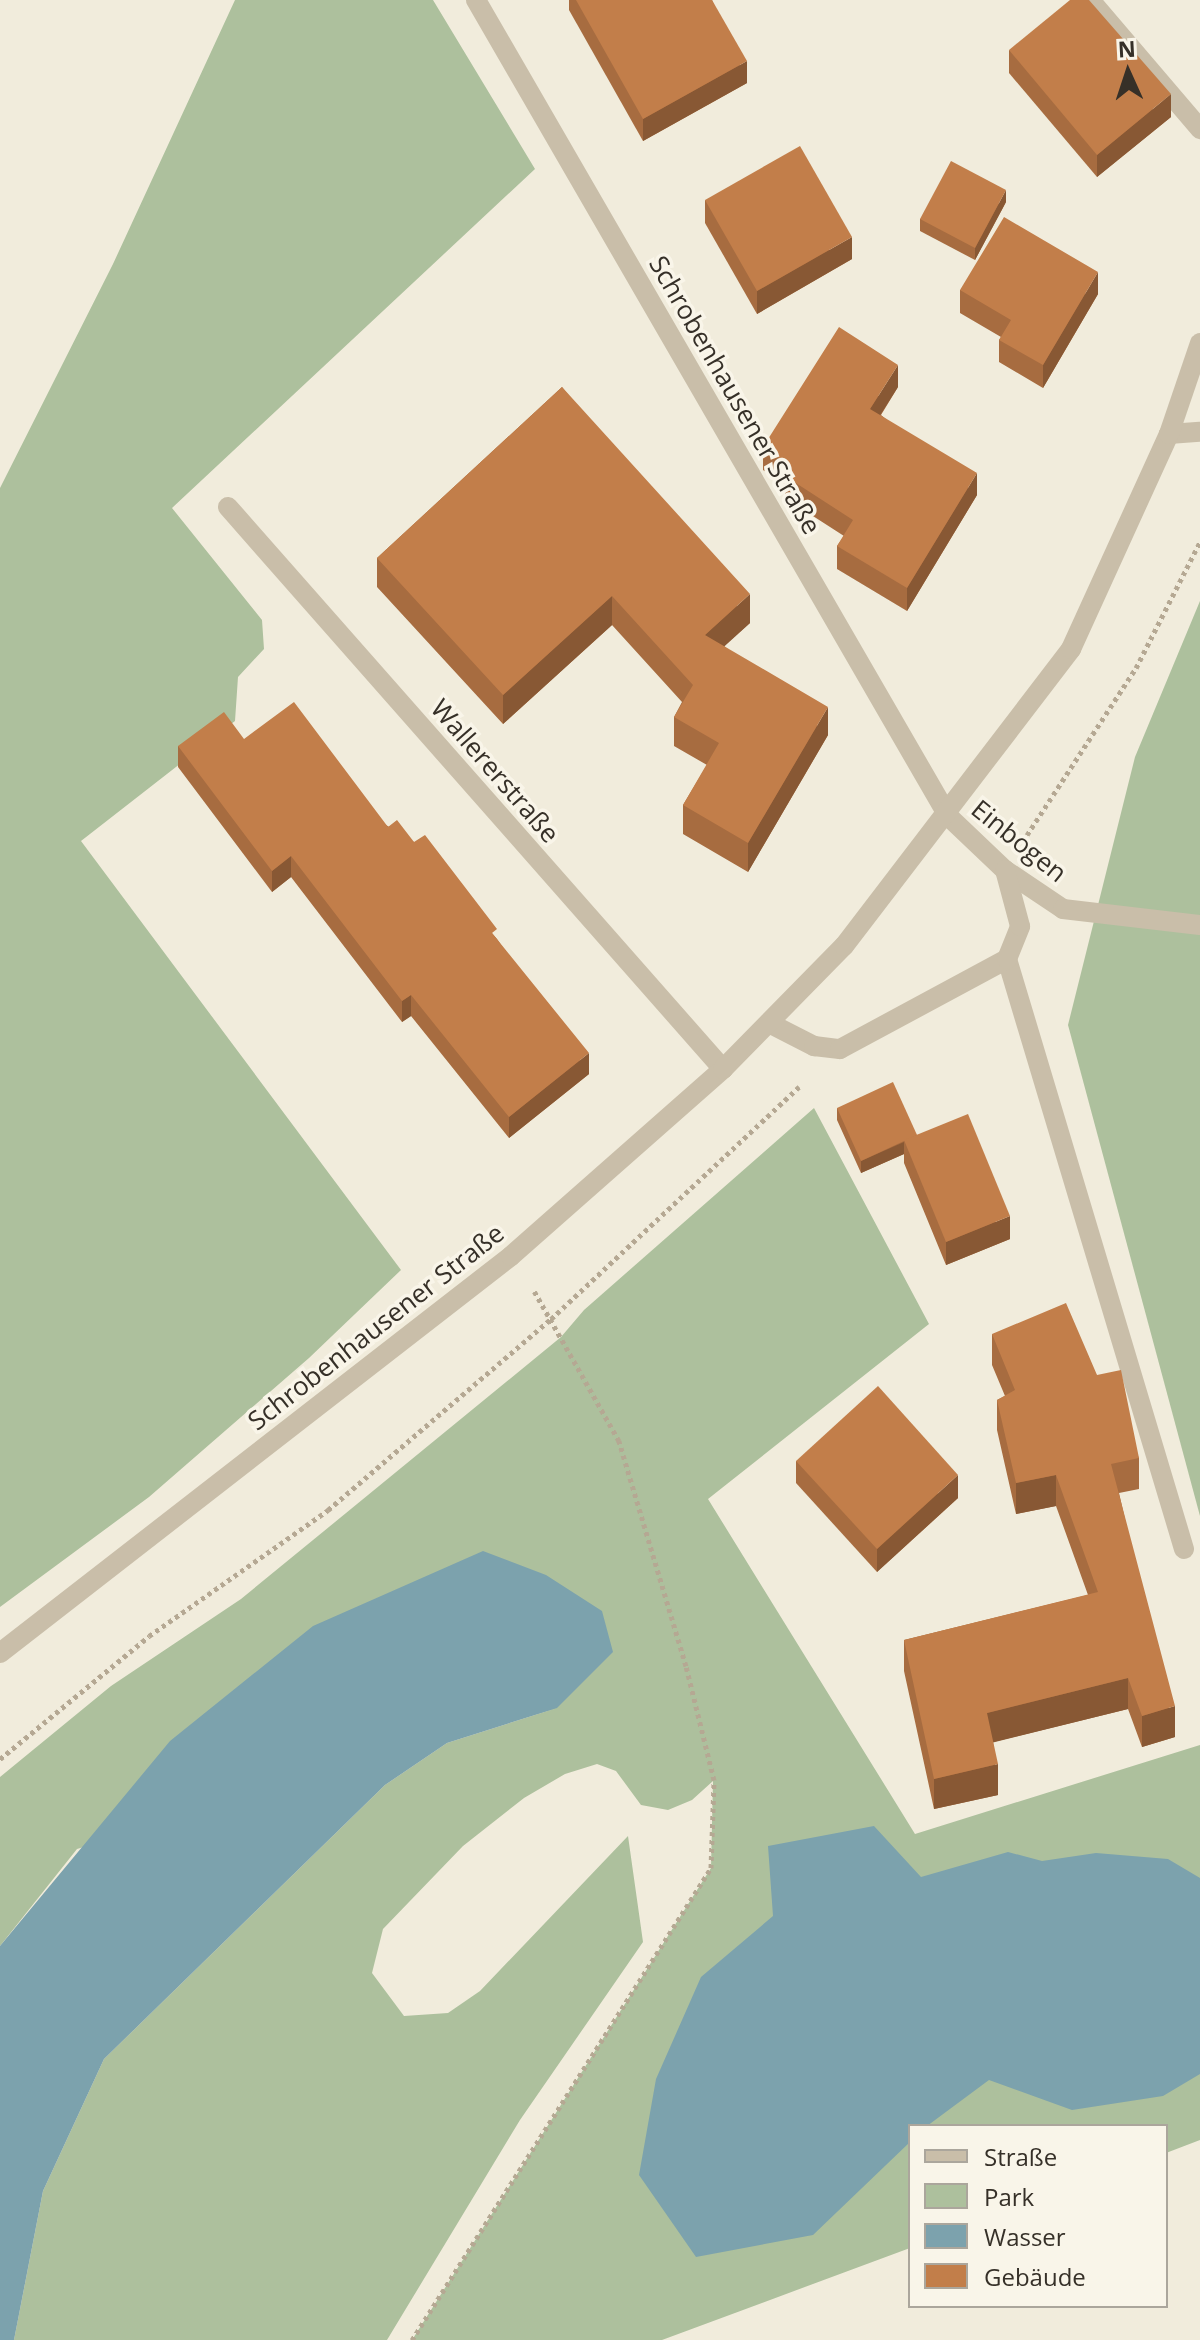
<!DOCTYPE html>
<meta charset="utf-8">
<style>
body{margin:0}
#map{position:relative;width:1200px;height:2340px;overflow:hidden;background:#f1ecdc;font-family:"Open Sans",sans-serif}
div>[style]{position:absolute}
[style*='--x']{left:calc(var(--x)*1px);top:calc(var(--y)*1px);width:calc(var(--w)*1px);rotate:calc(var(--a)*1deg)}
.green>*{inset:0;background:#adc09d}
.water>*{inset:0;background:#7ca2ad}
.path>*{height:5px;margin-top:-2.5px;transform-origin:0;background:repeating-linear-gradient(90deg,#b5a893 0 4px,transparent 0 8px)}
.minor>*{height:20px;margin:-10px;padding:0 10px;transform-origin:10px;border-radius:10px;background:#c9bea9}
.wall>*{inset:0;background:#a76c40}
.shaded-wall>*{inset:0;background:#885834}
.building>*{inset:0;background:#c27e4a}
span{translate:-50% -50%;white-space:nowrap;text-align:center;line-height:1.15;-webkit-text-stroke:7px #f9f5e9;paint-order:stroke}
.street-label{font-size:26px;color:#363028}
.legend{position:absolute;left:908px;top:2124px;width:260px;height:184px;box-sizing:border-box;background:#f9f5e9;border:2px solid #aba69c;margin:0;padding:10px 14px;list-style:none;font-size:24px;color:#363028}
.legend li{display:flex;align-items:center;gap:16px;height:40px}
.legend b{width:40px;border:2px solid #aba69c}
.north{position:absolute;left:1088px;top:32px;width:80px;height:80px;-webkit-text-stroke:6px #f9f5e9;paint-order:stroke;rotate:357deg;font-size:22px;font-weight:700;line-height:32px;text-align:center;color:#363028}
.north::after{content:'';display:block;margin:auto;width:28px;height:36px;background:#363028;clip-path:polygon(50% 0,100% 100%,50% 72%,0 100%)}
</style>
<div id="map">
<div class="green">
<i style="clip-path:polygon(235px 0,433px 0,535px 169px,172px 508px,262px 620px,264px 649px,238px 677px,235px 721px,81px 841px,401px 1270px,309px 1358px,149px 1497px,0 1607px,0 488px,113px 264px)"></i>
<i style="clip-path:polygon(1200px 601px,1200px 1516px,1068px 1025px,1135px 757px)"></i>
<i style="clip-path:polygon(814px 1108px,929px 1324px,708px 1499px,915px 1834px,1200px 1745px,1200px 2140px,1166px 2153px,1166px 2126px,910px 2126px,910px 2248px,662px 2340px,412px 2340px,711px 1868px,713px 1781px,692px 1800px,668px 1810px,641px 1805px,616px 1771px,597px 1764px,565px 1774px,524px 1798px,463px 1846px,383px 1929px,372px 1973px,404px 2016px,448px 2013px,480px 1991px,628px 1836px,643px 1942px,520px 2120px,387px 2340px,14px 2340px,43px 2191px,104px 2059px,385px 1785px,447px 1743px,557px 1708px,77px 1849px,0 1946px,0 1777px,111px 1686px,241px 1599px,561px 1337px,584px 1310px)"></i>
</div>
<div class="water">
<i style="clip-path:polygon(483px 1551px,546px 1575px,602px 1611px,613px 1652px,557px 1708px,447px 1743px,385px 1785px,104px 2059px,43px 2191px,14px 2340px,0 2340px,0 1946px,170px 1741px,313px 1626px)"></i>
<i style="clip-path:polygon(874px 1826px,921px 1877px,1008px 1852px,1042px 1861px,1096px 1853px,1168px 1859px,1200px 1878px,1200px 2074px,1163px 2096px,1072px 2110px,989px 2080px,927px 2126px,910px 2126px,910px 2142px,813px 2235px,696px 2257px,639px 2175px,656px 2079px,701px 1977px,773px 1916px,768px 1846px)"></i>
</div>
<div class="path">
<i style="--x:1027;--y:835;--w:199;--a:-56.9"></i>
<i style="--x:1136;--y:668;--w:141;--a:-63.1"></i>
<i style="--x:0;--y:1759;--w:193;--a:-39.5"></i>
<i style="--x:149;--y:1636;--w:219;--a:-35.1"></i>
<i style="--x:328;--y:1510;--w:294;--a:-40.6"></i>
<i style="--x:551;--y:1319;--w:340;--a:-43.1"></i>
<i style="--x:412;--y:2340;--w:559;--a:-57.65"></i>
<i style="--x:711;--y:1868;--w:88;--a:-88"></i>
<i style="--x:714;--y:1780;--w:117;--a:-103.8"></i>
<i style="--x:686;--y:1666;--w:235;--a:-106.6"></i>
<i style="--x:619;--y:1441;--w:172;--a:-119.5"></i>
</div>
<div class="minor">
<i style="--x:476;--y:0;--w:943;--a:59.95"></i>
<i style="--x:948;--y:816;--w:79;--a:43.5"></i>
<i style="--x:1005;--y:870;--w:70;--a:33.9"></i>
<i style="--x:1063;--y:909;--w:138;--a:6.7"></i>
<i style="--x:1090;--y:0;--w:170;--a:49.5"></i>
<i style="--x:1169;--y:434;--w:31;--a:-4"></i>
<i style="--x:228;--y:507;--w:749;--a:48.63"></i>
<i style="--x:1007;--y:959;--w:616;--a:73.3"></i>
<i style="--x:769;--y:1023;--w:51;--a:27.1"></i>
<i style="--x:814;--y:1046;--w:26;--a:7"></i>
<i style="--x:840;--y:1049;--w:190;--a:-28.3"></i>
<i style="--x:1007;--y:959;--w:35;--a:-68"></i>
<i style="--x:1020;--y:926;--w:58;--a:-105"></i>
<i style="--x:0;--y:1653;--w:647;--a:-37.84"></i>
<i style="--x:511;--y:1256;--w:283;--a:-41.4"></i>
<i style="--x:723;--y:1069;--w:173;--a:-45.5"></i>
<i style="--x:844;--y:946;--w:374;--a:-52.6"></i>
<i style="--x:1071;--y:649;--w:236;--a:-65.5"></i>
<i style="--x:1169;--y:434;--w:96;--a:-71.2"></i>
</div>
<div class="wall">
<i style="clip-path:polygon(569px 0,712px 0,747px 83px,643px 141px,569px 10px)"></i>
<i style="clip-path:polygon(1009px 50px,1171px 117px,1097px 177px,1009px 73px)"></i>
<i style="clip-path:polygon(705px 200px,852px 259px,757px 314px,705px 223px)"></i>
<i style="clip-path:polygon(1006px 202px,975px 260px,920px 231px,920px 219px)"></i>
<i style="clip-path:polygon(960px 290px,1098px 294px,1043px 388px,999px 362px,999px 340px,1001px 337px,960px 313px)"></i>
<i style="clip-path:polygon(562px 387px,750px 623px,724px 646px,828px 735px,748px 872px,683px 834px,683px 805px,707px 765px,674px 746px,674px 717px,682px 702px,612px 625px,503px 724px,377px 587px,377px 558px)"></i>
<i style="clip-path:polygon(898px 387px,881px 415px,977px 495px,907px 611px,837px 569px,837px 546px,844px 536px,785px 498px,785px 484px,763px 470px,763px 447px)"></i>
<i style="clip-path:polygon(244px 739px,414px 842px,497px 939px,589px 1074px,509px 1138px,411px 1016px,402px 1022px,291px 877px,272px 892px,178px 767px,178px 746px)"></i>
<i style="clip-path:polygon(837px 1108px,917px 1135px,1010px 1239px,946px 1265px,904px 1163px,904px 1154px,861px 1173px,837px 1120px)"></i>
<i style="clip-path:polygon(992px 1334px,1097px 1375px,1139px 1458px,1139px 1489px,1119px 1493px,1175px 1737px,1142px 1747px,1128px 1709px,993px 1742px,998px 1795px,934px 1809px,904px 1671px,904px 1640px,1088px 1595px,1056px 1506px,1016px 1514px,997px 1430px,997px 1400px,1005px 1396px,992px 1365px)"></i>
<i style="clip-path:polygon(796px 1461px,958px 1498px,877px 1572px,796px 1483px)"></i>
</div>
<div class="shaded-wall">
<i style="clip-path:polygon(747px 61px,747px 83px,643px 141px,643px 119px)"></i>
<i style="clip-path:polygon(1171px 94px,1171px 117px,1097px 177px,1097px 155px)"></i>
<i style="clip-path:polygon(1006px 190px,1006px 202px,975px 260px,975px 248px)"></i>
<i style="clip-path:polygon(852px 237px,852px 259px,757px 314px,757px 291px)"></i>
<i style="clip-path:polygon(1098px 272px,1098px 294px,1043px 388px,1043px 365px)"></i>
<i style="clip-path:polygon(898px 365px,898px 387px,870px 431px,870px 409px)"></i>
<i style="clip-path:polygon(977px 473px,977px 495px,907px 611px,907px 588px)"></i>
<i style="clip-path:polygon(750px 594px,750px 623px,705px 664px,705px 635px)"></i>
<i style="clip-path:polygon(612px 596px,612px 625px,503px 724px,503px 695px)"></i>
<i style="clip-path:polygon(828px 707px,828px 735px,748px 872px,748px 843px)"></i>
<i style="clip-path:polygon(291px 856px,291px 877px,272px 892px,272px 871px)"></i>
<i style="clip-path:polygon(411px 995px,411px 1016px,402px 1022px,402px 1001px)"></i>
<i style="clip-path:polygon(589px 1053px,589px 1074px,509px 1138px,509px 1117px)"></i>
<i style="clip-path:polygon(904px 1142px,904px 1154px,861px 1173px,861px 1161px)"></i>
<i style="clip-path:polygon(1010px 1216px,1010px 1239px,946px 1265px,946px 1242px)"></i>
<i style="clip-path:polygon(958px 1475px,958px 1498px,877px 1572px,877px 1549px)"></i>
<i style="clip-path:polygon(1056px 1475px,1056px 1506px,1016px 1514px,1016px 1483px)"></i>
<i style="clip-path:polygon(1128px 1678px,1128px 1709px,987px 1744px,987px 1713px)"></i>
<i style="clip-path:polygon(1175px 1706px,1175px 1737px,1142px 1747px,1142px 1716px)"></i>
<i style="clip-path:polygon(998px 1764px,998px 1795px,934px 1809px,934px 1779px)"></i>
</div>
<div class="building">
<i style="clip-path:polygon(576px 0,712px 0,747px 61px,643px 119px)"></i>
<i style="clip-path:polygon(1070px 0,1089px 0,1171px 94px,1097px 155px,1009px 50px)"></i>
<i style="clip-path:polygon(800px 146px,852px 237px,757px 291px,705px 200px)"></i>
<i style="clip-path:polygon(951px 161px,1006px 190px,975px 248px,920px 219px)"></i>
<i style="clip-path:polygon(1004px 217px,1098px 272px,1043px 365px,999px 340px,1011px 320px,960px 290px)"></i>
<i style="clip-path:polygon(839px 327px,898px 365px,870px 409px,977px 473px,907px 588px,837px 546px,853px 520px,785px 476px,791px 466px,763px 447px)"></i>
<i style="clip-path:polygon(562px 387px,750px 594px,705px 635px,828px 707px,748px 843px,683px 805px,719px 743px,674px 717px,693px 685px,612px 596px,503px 695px,377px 558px)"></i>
<i style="clip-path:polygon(294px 702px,388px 827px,397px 820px,414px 842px,425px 835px,497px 929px,492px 933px,589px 1053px,509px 1117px,411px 995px,402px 1001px,291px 856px,272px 871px,178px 746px,224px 712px,244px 739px)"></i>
<i style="clip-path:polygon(893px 1082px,917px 1135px,861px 1161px,837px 1108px)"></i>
<i style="clip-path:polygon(968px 1114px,1010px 1216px,946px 1242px,904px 1140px)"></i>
<i style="clip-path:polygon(1066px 1303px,1097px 1375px,1121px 1370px,1139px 1458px,1111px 1464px,1175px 1706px,1142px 1716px,1128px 1678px,987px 1713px,998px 1764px,934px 1779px,904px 1640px,1098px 1592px,1056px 1475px,1016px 1483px,997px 1400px,1015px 1390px,992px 1334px)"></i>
<i style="clip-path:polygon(878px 1386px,958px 1475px,877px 1549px,796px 1461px)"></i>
</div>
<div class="street-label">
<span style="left:735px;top:395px;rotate:60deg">Schrobenhausener Straße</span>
<span style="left:495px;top:771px;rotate:49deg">Wallererstraße</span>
<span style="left:1019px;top:841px;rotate:39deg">Einbogen</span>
<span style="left:376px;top:1327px;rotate:-38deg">Schrobenhausener Straße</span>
</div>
<ul class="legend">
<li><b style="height:10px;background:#c9bea9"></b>Straße</li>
<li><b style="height:22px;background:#adc09d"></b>Park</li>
<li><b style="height:22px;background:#7ca2ad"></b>Wasser</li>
<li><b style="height:22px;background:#c27e4a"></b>Gebäude</li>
</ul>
<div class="north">N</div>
</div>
